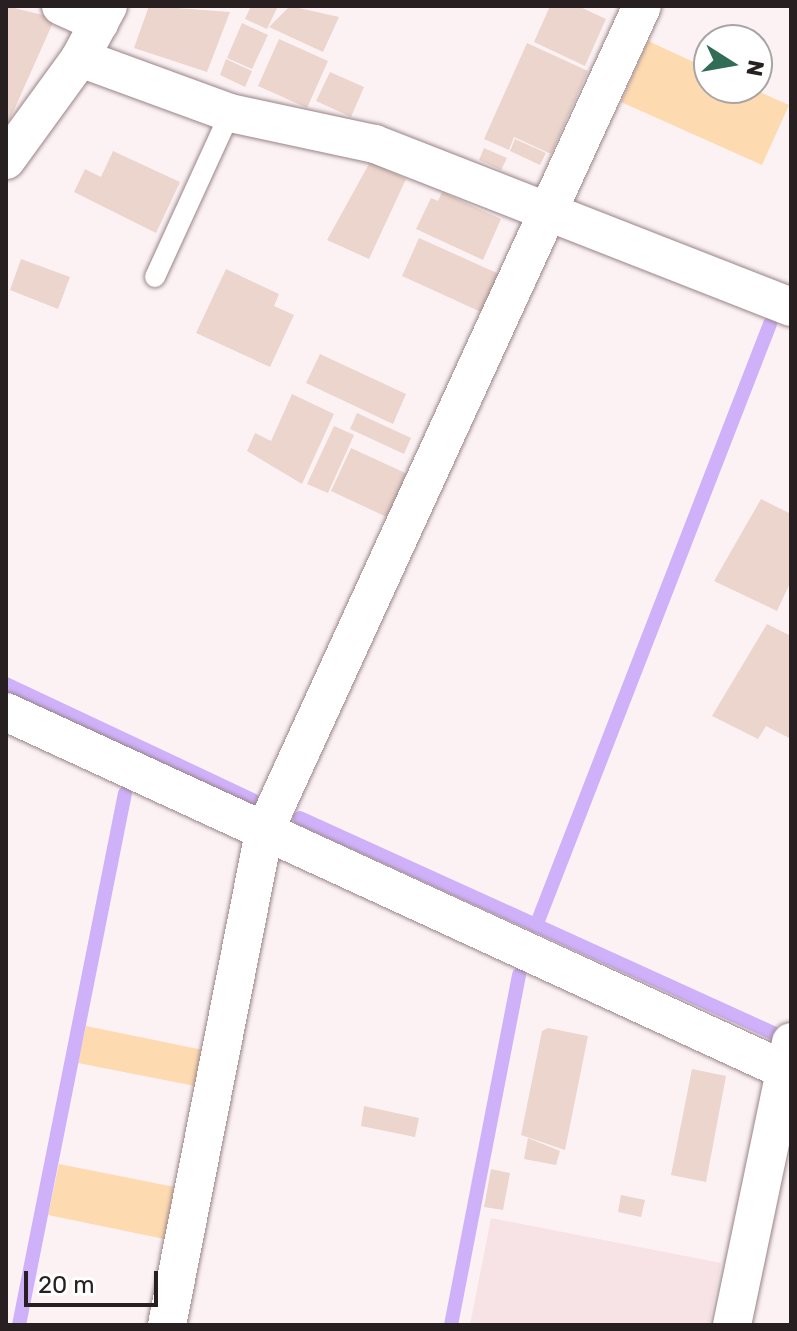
<!DOCTYPE html>
<style>
body{margin:0}
#map{position:relative;width:797px;height:1331px;overflow:hidden;background:#fcf2f4;font-family:Rubik,sans-serif}
div>[style]{position:absolute}
[style*='--x']{left:calc(var(--x)*1px);top:calc(var(--y)*1px);width:calc(var(--w)*1px);rotate:calc(var(--a)*1deg)}
.built>*{inset:0;background:#f7e3e6}
.green>*{inset:0;background:#fedab1}
.stream>*{height:14px;margin:-7px;padding:0 7px;transform-origin:7px;border-radius:7px;background:#cfb1fa}
.building>*{inset:0;background:#ebd5cd}
.roads{filter:drop-shadow(0 0 2px #998487) drop-shadow(0 0 2px #998487)}
.service>*{height:20px;margin:-10px;padding:0 10px;transform-origin:10px;border-radius:10px;background:#fff}
.minor>*{height:38px;margin:-19px;padding:0 19px;transform-origin:19px;border-radius:19px;background:#fff}
span{translate:-50% -50%;white-space:nowrap;text-align:center;line-height:1.15;-webkit-text-stroke:8px #fff;paint-order:stroke}
.frame{position:absolute;inset:0;border:8px solid #271f20;pointer-events:none}
.north{position:absolute;left:693px;top:24px;width:80px;height:80px;box-sizing:border-box;background:#fff;border:2px solid #a9a5a6;border-radius:50%;rotate:101deg;font-size:22px;font-weight:700;line-height:32px;text-align:center;color:#271f20}
.north::after{content:'';display:block;margin:auto;width:28px;height:36px;background:#316c56;clip-path:polygon(50% 0,100% 100%,50% 72%,0 100%)}
.scale{position:absolute;left:24px;top:1271px;width:134px;height:36px;box-sizing:border-box;border:4px solid #271f20;border-top:0;padding-left:10px;font-size:24px;line-height:28px;white-space:nowrap;color:#271f20;-webkit-text-stroke:6px #fff;paint-order:stroke}
</style>
<div id="map">
<div class="built">
<i style="clip-path:polygon(491px 1218px,721px 1263px,709px 1325px,470px 1325px)"></i>
</div>
<div class="green">
<i style="clip-path:polygon(648px 41px,709px 69px,709px 88px,751px 88px,789px 105px,762px 165px,621px 102px)"></i>
<i style="clip-path:polygon(86px 1026px,213px 1052px,205px 1088px,78px 1063px)"></i>
<i style="clip-path:polygon(59px 1164px,185px 1189px,174px 1241px,48px 1215px)"></i>
</div>
<div class="stream">
<i style="--x:6;--y:684;--w:273;--a:25.2"></i>
<i style="--x:300;--y:818;--w:520;--a:24.44"></i>
<i style="--x:536;--y:926;--w:646;--a:-68.76"></i>
<i style="--x:19;--y:1325;--w:542;--a:-78.73"></i>
<i style="--x:451;--y:1325;--w:357;--a:-79"></i>
</div>
<div class="building">
<i style="clip-path:polygon(6px 6px,55px 18px,6px 128px)"></i>
<i style="clip-path:polygon(149px 6px,230px 12px,207px 72px,134px 48px)"></i>
<i style="clip-path:polygon(251px 6px,278px 6px,267px 29px,245px 19px)"></i>
<i style="clip-path:polygon(290px 6px,339px 17px,323px 52px,269px 27px)"></i>
<i style="clip-path:polygon(550px 6px,578px 6px,606px 19px,585px 66px,534px 42px)"></i>
<i style="clip-path:polygon(242px 23px,268px 35px,252px 69px,227px 58px)"></i>
<i style="clip-path:polygon(279px 39px,328px 61px,307px 108px,258px 86px)"></i>
<i style="clip-path:polygon(527px 43px,588px 71px,551px 154px,514px 137px,509px 150px,484px 139px)"></i>
<i style="clip-path:polygon(226px 59px,252px 71px,245px 87px,220px 75px)"></i>
<i style="clip-path:polygon(330px 72px,364px 87px,351px 117px,316px 101px)"></i>
<i style="clip-path:polygon(515px 139px,546px 153px,540px 165px,510px 151px)"></i>
<i style="clip-path:polygon(484px 148px,507px 158px,501px 170px,479px 160px)"></i>
<i style="clip-path:polygon(113px 151px,180px 182px,156px 233px,74px 192px,85px 169px,101px 177px)"></i>
<i style="clip-path:polygon(370px 162px,406px 179px,369px 259px,327px 240px)"></i>
<i style="clip-path:polygon(442px 192px,501px 219px,483px 260px,416px 229px,431px 198px,438px 201px)"></i>
<i style="clip-path:polygon(419px 238px,499px 274px,481px 312px,402px 276px)"></i>
<i style="clip-path:polygon(21px 259px,70px 277px,58px 309px,10px 290px)"></i>
<i style="clip-path:polygon(226px 269px,279px 294px,274px 306px,294px 315px,270px 367px,196px 333px)"></i>
<i style="clip-path:polygon(320px 354px,406px 394px,393px 424px,306px 383px)"></i>
<i style="clip-path:polygon(292px 394px,334px 414px,302px 484px,247px 451px,255px 433px,271px 441px)"></i>
<i style="clip-path:polygon(357px 413px,411px 438px,404px 454px,350px 429px)"></i>
<i style="clip-path:polygon(334px 426px,354px 435px,328px 493px,307px 484px)"></i>
<i style="clip-path:polygon(351px 448px,414px 477px,393px 520px,331px 491px)"></i>
<i style="clip-path:polygon(761px 499px,791px 514px,791px 581px,777px 611px,714px 581px)"></i>
<i style="clip-path:polygon(767px 624px,791px 636px,791px 739px,766px 726px,758px 739px,712px 716px)"></i>
<i style="clip-path:polygon(548px 1028px,588px 1036px,565px 1150px,521px 1135px,542px 1031px)"></i>
<i style="clip-path:polygon(692px 1069px,726px 1076px,706px 1182px,671px 1175px)"></i>
<i style="clip-path:polygon(364px 1106px,419px 1118px,415px 1137px,361px 1126px)"></i>
<i style="clip-path:polygon(528px 1138px,560px 1151px,556px 1165px,524px 1159px)"></i>
<i style="clip-path:polygon(491px 1169px,510px 1173px,503px 1210px,484px 1207px)"></i>
<i style="clip-path:polygon(621px 1195px,645px 1200px,641px 1217px,618px 1212px)"></i>
</div>
<div class="roads">
<div class="service">
<i style="--x:155;--y:277;--w:180;--a:-65.4"></i>
</div>
<div class="minor">
<i style="--x:61;--y:6;--w:42;--a:24.1"></i>
<i style="--x:80;--y:58;--w:160;--a:20.1"></i>
<i style="--x:230;--y:113;--w:148;--a:12.1"></i>
<i style="--x:375;--y:144;--w:447;--a:21.4"></i>
<i style="--x:6;--y:160;--w:126;--a:-54"></i>
<i style="--x:80;--y:58;--w:59;--a:-61.7"></i>
<i style="--x:6;--y:712;--w:864;--a:24.7"></i>
<i style="--x:167;--y:1325;--w:502;--a:-78.87"></i>
<i style="--x:264;--y:832;--w:908;--a:-65.41"></i>
<i style="--x:732;--y:1325;--w:289;--a:-78.2"></i>
</div>
</div>
<div class="frame"></div>
<div class="north">N</div>
<div class="scale">20 m</div>
</div>
